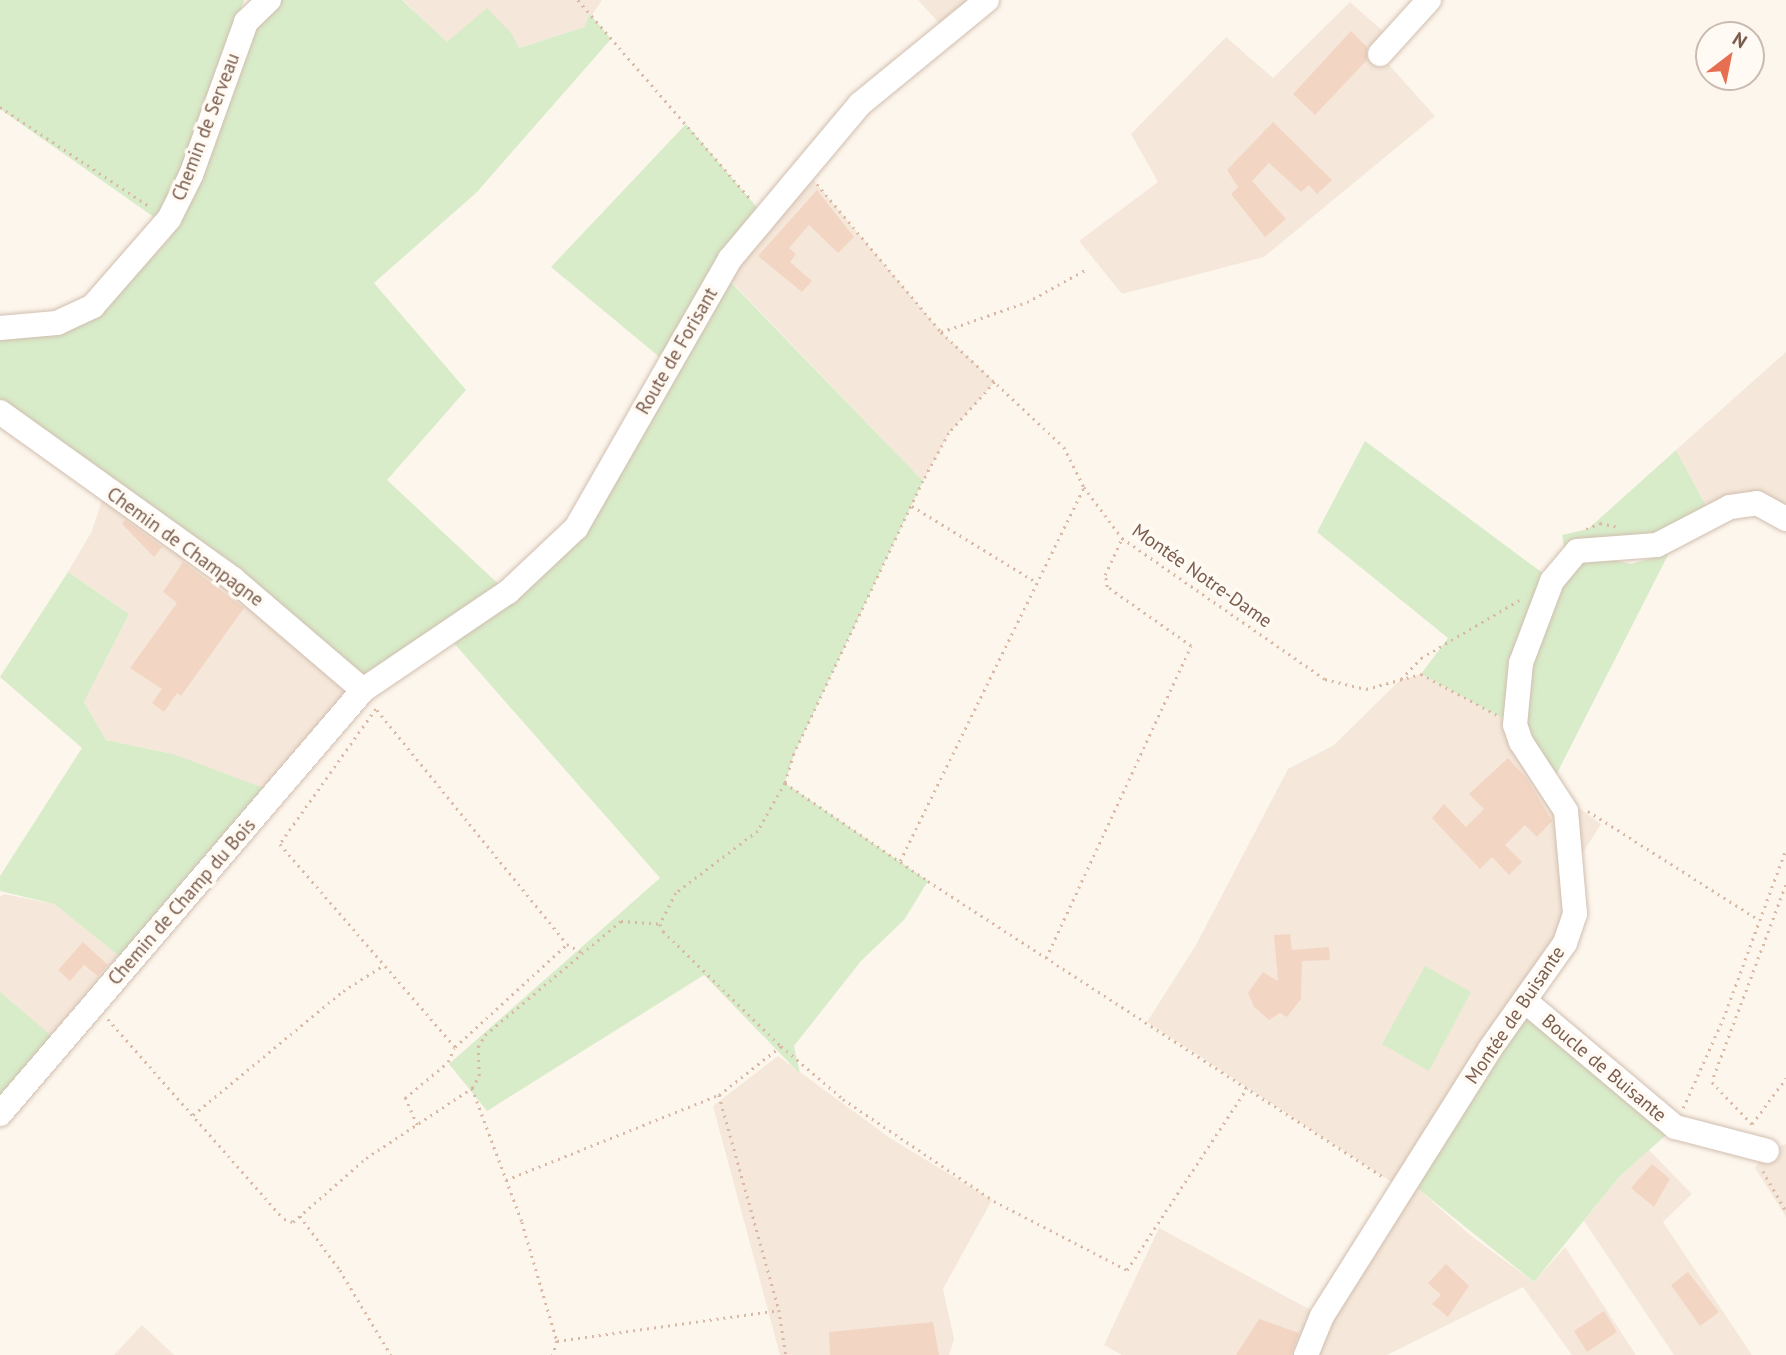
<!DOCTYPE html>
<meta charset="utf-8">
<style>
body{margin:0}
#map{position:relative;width:1786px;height:1355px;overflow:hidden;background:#fdf6ec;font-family:"PT Sans",sans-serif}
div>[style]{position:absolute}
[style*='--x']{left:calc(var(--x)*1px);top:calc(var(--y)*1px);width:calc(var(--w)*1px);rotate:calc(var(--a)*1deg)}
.residential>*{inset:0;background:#f5e8da}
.green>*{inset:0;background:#d8ecc9}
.building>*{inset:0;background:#f3d5c3}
.path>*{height:2.5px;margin-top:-1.25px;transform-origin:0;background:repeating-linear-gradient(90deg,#d9b8a5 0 2px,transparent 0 7px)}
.roads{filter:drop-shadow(0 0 2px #d1beb0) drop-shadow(0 0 2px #d1beb0)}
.minor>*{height:24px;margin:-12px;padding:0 12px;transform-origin:12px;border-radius:12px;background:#fff}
span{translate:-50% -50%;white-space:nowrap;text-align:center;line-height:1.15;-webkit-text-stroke:7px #fffaf3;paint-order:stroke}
.street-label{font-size:19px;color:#7a5c4d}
.north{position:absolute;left:1695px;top:21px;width:70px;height:70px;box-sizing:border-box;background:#fffaf3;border:2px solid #cabbb1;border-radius:50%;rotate:32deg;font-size:19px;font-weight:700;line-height:28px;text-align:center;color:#7a5c4d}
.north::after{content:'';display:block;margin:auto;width:24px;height:32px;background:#e76f51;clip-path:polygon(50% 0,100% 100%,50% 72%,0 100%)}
</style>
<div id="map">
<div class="residential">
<i style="clip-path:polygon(403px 0,602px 0,584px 27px,518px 48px,447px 43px)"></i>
<i style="clip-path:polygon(918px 0,987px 0,947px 32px)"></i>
<i style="clip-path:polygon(1350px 2px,1393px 40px,1380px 55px,1435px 116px,1264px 257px,1122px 294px,1079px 241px,1158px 182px,1131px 134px,1226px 37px,1273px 78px)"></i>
<i style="clip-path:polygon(805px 170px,941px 332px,995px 382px,949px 433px,923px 481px,722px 272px)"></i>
<i style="clip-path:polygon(1786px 352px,1786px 519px,1756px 503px,1712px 517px,1676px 450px)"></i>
<i style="clip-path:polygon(106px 488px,363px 690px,130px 965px,0 1127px,0 897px,4px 894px,54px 904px,129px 964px,173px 754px,106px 740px,84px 702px,129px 614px,68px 572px,92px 531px)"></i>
<i style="clip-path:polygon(1421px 674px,1515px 725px,1550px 787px,1601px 824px,1575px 865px,1575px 914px,1408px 1180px,1470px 1235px,1534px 1282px,1565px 1247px,1636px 1355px,1572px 1355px,1523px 1287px,1387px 1355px,1122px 1355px,1104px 1345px,1159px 1228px,1322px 1316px,1402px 1189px,1147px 1022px,1196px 945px,1288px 769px,1334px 745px,1399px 681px)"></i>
<i style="clip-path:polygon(778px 1056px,890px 1138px,992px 1200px,943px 1289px,954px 1339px,949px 1355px,780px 1355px,713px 1106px)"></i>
<i style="clip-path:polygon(1786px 1144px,1786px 1217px,1755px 1168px,1767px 1151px)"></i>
<i style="clip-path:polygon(1649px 1150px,1692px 1194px,1663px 1222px,1752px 1355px,1674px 1355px,1584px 1221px,1620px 1176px)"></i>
<i style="clip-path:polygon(142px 1325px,174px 1355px,114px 1355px)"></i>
</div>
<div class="green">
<i style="clip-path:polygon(0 0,244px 0,179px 191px,158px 220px,0 109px)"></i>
<i style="clip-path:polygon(269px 0,402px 0,447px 42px,487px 8px,512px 34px,519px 48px,584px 27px,590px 14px,611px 39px,477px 192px,374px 283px,466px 390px,387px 480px,507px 592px,576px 528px,669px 365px,551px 267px,686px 124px,765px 217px,722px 273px,923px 481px,794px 754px,785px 783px,928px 881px,904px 920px,861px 961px,794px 1046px,800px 1074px,704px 975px,487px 1111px,449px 1064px,660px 878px,446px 634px,363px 690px,0 413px,0 335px,108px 306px,169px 239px,194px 178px,246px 22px)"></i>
<i style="clip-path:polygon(1365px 441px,1548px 577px,1573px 562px,1600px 557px,1631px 564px,1669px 553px,1550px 787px,1515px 725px,1421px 674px,1448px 638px,1317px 532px)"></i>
<i style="clip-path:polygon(1676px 450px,1712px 517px,1566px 558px,1562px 535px,1588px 529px)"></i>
<i style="clip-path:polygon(68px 572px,129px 614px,84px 702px,106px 740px,173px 754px,277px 793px,129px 964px,54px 904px,0 891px,0 876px,82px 748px,0 677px)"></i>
<i style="clip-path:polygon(1425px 966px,1471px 992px,1429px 1071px,1382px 1044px)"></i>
<i style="clip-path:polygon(0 992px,60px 1043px,0 1114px)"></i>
<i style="clip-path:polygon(1525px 1001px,1675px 1127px,1620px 1176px,1534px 1282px,1407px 1180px)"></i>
</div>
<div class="building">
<i style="clip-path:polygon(1351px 31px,1367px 47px,1367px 60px,1315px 115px,1293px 94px)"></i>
<i style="clip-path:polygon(1273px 122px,1332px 180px,1317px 194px,1309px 185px,1301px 192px,1269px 163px,1252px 181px,1286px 219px,1265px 237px,1231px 194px,1238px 187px,1227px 170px)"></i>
<i style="clip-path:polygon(817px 190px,854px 237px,838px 253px,809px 225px,789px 248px,796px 254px,790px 262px,812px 281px,802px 292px,758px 256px)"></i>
<i style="clip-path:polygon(125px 520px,162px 547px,154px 557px,122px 524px)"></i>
<i style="clip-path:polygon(183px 562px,244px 608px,181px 696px,177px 693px,164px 712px,152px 703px,162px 689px,130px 668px,177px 603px,163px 592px)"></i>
<i style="clip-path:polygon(1508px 758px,1527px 779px,1552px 821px,1537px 837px,1525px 825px,1505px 845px,1522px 862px,1509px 875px,1492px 857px,1480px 869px,1432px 818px,1444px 804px,1466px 827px,1484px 809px,1469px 794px)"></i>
<i style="clip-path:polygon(1290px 934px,1292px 950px,1329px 947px,1330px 960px,1302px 961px,1301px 999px,1287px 1017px,1280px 1013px,1269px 1020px,1254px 1007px,1248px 993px,1263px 972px,1278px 981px,1274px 935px)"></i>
<i style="clip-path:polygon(83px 942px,108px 965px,98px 976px,84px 965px,70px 981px,58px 970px)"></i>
<i style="clip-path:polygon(1652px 1164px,1670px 1179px,1654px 1207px,1631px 1188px)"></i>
<i style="clip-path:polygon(1446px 1264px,1469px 1286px,1448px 1317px,1432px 1304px,1441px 1295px,1428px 1283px)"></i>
<i style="clip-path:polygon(1688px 1272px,1719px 1312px,1700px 1326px,1671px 1285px)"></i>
<i style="clip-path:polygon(1604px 1311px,1617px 1332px,1587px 1352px,1574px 1331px)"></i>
<i style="clip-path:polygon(1259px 1319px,1299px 1333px,1291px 1355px,1236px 1355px)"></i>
<i style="clip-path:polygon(933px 1322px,939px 1355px,830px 1355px,829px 1332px)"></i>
</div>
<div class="path">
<i style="--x:578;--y:0;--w:266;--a:49.1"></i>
<i style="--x:0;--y:107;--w:182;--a:33.6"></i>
<i style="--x:817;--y:184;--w:193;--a:50"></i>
<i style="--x:941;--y:332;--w:168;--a:43.1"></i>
<i style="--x:1064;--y:447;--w:45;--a:63.4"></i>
<i style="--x:1084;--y:487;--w:64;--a:53.3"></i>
<i style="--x:1122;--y:538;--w:247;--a:34.8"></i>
<i style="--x:1325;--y:679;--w:42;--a:13.7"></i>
<i style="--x:1366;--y:689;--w:57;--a:-15.3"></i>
<i style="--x:1421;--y:674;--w:86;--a:28.3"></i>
<i style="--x:941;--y:332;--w:91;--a:-19.2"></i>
<i style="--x:1027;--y:302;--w:66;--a:-28.9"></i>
<i style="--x:995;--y:382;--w:69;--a:132"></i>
<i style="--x:949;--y:433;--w:55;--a:118.4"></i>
<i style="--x:923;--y:481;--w:302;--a:115.3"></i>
<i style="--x:794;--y:754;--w:30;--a:107"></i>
<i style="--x:785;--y:783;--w:173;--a:34.4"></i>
<i style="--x:928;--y:881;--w:545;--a:33.02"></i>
<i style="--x:912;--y:506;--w:145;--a:31.5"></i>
<i style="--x:1586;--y:529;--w:15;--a:-23"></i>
<i style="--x:1600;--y:523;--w:19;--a:12"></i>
<i style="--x:1401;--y:679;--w:29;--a:-46"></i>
<i style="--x:1421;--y:658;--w:118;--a:-30.5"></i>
<i style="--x:376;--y:709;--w:166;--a:125.4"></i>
<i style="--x:280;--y:844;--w:268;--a:49.2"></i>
<i style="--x:455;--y:1047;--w:152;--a:-42.6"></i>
<i style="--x:377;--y:710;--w:301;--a:50.9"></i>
<i style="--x:567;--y:944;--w:21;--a:29"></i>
<i style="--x:785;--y:783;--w:55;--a:119.4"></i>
<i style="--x:758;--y:831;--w:103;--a:142.9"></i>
<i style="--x:676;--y:893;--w:35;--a:117"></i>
<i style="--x:660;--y:924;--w:8;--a:67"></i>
<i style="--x:663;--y:931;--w:165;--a:44.3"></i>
<i style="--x:781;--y:1046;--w:82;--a:40.5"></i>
<i style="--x:843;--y:1099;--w:182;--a:34"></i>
<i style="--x:994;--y:1201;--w:150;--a:27.4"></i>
<i style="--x:1127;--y:1270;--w:218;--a:-56.6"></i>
<i style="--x:1588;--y:811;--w:203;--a:32.5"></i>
<i style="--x:900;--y:861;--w:417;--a:-63.8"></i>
<i style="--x:1786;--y:885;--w:210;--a:110.6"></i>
<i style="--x:1712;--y:1082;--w:58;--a:46.4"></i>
<i style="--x:1752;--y:1124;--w:57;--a:-53.5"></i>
<i style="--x:1046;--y:958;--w:344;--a:-65.1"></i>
<i style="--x:1191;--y:646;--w:103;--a:-144.9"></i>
<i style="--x:1107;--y:587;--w:12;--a:-99"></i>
<i style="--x:1105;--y:575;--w:41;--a:-65.3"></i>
<i style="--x:108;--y:1019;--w:266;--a:48.7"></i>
<i style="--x:284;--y:1219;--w:9;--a:18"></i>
<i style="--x:293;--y:1222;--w:97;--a:-41.2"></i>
<i style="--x:366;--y:1158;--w:127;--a:-33.4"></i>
<i style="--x:472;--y:1088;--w:14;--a:-60"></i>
<i style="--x:479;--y:1076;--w:29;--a:-92"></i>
<i style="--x:478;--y:1047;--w:14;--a:-60"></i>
<i style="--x:485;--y:1035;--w:177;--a:-40"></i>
<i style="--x:621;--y:921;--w:39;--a:4"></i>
<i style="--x:472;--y:1088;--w:143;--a:69.5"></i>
<i style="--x:522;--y:1222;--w:124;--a:73.6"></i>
<i style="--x:557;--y:1341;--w:15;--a:106"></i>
<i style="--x:719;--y:1095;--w:223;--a:74.4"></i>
<i style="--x:779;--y:1310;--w:46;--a:81.2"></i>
<i style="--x:1683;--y:1108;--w:98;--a:-65.8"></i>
<i style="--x:1723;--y:1019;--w:181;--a:-69.7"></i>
<i style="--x:193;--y:1115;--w:195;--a:-39.6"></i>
<i style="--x:343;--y:991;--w:49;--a:-32.4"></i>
<i style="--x:417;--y:1125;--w:30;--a:-114"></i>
<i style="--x:405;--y:1098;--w:56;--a:-39.9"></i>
<i style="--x:448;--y:1062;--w:15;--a:-67"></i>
<i style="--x:1763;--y:1171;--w:46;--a:60.1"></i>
<i style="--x:506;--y:1180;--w:229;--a:-21.8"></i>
<i style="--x:719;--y:1095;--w:79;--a:-38.3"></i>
<i style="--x:300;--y:1216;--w:67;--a:53.5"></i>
<i style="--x:340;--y:1270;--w:99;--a:59"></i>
<i style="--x:557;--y:1341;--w:224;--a:-7.9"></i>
</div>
<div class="roads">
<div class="minor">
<i style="--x:1380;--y:54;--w:73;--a:-47.8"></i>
<i style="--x:0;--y:328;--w:57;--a:-5"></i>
<i style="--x:57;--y:323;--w:40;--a:-25"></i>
<i style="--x:93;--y:306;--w:116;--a:-48.9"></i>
<i style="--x:169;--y:219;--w:49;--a:-63.4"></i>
<i style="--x:191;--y:175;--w:163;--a:-70.2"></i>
<i style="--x:246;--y:22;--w:32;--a:-44"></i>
<i style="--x:0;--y:412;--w:287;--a:35.6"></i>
<i style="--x:233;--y:579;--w:171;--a:40.5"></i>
<i style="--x:1525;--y:1001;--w:196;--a:40"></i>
<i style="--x:1675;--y:1127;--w:95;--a:14.6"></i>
<i style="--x:0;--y:1114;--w:558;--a:-49.43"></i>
<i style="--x:363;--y:690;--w:175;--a:-34.1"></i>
<i style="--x:508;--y:592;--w:93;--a:-43.3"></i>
<i style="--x:576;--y:528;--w:310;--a:-60.2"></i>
<i style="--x:730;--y:259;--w:202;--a:-50"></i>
<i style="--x:860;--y:104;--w:164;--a:-39.3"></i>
<i style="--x:1306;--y:1355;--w:42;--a:-67.7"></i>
<i style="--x:1322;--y:1316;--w:315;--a:-57.8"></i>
<i style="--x:1490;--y:1049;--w:130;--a:-54.7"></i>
<i style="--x:1565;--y:943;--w:31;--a:-71"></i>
<i style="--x:1575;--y:914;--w:103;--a:-95"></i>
<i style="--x:1566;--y:811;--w:82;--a:-123.1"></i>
<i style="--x:1521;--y:742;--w:18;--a:-109"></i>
<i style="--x:1515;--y:725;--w:62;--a:-84.5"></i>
<i style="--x:1521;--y:663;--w:88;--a:-69.3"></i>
<i style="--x:1552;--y:581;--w:39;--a:-50"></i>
<i style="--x:1577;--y:551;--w:80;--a:-4.3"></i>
<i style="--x:1657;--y:545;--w:82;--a:-27.5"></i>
<i style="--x:1730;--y:507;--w:27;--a:-8"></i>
<i style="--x:1757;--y:503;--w:33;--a:29"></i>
</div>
</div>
<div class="street-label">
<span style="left:206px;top:127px;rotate:-69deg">Chemin de Serveau</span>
<span style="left:677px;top:351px;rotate:-60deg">Route de Forisant</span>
<span style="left:185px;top:547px;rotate:36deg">Chemin de Champagne</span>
<span style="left:1202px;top:576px;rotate:35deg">Montée Notre-Dame</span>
<span style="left:182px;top:902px;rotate:-49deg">Chemin de Champ du Bois</span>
<span style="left:1515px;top:1015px;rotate:-56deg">Montée de Buisante</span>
<span style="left:1604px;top:1068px;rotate:40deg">Boucle de Buisante</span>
</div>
<div class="north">N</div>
</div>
